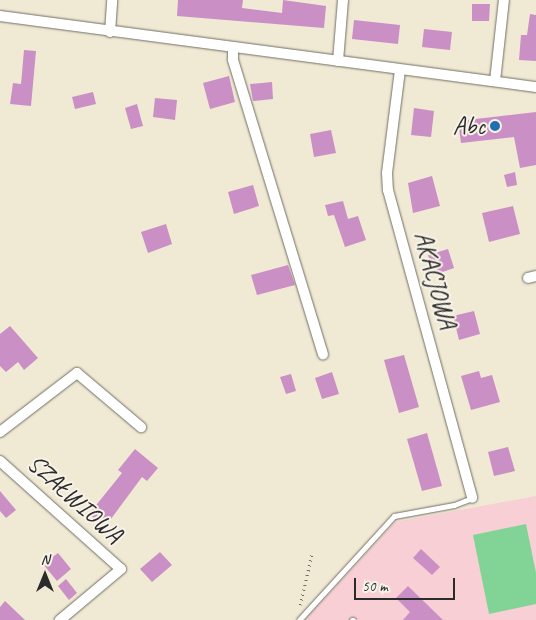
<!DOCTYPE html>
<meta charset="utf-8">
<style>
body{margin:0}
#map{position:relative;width:536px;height:620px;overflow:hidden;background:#f0ead4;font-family:Caveat,sans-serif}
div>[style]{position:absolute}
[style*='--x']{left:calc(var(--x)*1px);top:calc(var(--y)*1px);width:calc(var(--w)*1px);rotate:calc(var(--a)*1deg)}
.built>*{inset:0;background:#f7cfd4}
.green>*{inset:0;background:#81d496}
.building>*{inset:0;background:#ca8fc5}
.path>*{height:2.5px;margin-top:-1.25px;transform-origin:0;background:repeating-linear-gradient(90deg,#706e66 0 1px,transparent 0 5px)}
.roads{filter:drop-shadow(0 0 1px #706e66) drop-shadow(0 0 1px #706e66)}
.lane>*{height:5px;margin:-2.5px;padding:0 2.5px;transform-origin:2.5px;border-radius:2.5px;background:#fff}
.street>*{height:10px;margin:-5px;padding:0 5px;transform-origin:5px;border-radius:5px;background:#fff}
.dots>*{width:14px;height:14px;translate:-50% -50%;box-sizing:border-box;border:2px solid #f7f3e8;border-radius:50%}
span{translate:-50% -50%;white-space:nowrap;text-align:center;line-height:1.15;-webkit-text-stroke:4px #f7f3e8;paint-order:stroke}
.poi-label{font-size:25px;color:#2b2b2b}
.right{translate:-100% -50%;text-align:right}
.street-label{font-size:25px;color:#2b2b2b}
.north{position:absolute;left:20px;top:550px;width:50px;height:50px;-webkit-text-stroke:4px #f7f3e8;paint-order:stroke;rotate:0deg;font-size:14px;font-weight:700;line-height:20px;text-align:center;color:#2b2b2b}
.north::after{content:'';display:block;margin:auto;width:18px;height:22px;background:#2b2b2b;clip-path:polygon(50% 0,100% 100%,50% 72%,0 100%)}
.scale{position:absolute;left:354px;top:578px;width:101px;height:22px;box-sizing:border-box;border:2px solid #2b2b2b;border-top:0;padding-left:6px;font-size:15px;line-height:18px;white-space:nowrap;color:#2b2b2b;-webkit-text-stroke:4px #f7f3e8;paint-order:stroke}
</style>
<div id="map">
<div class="built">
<i style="clip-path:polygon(536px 496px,536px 620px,305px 620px,395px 522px)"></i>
</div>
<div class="green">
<i style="clip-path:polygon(526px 524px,536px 573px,536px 604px,489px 614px,473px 535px)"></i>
</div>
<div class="building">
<i style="clip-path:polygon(178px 0,243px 0,242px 8px,282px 13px,283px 0,326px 6px,324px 28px,177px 16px)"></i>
<i style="clip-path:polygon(472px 4px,490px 4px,489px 21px,472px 21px)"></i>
<i style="clip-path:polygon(530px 14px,536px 15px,536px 61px,519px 60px,521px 35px,527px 35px)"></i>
<i style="clip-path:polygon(354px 20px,400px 25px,398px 44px,352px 39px)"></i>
<i style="clip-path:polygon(424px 29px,452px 32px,450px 50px,422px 47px)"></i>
<i style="clip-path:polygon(24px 50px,36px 51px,31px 106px,10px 104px,13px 83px,21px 84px)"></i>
<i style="clip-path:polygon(229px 76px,235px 102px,210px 109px,203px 83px)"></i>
<i style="clip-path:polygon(272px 82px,273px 99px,253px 101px,250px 84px)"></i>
<i style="clip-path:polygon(93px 92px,96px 104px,75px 109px,72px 97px)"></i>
<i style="clip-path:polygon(155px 98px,177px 100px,175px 120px,153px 117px)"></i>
<i style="clip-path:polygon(137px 104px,143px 126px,131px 129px,125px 108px)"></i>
<i style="clip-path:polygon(414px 108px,434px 111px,431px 137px,411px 135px)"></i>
<i style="clip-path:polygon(536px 112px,536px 165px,520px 168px,514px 137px,461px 143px,458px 121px)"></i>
<i style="clip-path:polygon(331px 130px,336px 153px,314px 157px,310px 134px)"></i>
<i style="clip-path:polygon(515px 172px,517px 185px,507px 187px,504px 175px)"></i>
<i style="clip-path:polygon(432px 176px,440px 206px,413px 213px,408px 183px)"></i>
<i style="clip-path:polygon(253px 185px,259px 206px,234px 214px,228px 192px)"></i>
<i style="clip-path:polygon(343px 201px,348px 219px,358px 216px,366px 240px,345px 247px,334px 215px,328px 216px,325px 205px)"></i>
<i style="clip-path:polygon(513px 206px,520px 234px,489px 242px,482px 213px)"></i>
<i style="clip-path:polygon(166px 224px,172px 244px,148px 253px,141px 232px)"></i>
<i style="clip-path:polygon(448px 249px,454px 268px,434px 275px,428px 255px)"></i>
<i style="clip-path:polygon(288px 265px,295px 285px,257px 295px,251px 275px)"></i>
<i style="clip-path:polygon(474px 311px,480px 334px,459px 340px,453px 316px)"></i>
<i style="clip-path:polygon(10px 326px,38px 358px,24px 370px,18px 362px,6px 372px,0 366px,0 334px)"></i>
<i style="clip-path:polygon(404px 355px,419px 407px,399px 413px,384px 360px)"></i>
<i style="clip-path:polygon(479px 371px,481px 378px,492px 375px,500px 402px,471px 410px,461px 376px)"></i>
<i style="clip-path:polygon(332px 372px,339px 394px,322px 399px,315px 378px)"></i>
<i style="clip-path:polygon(291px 374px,296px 391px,286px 394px,280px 377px)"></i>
<i style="clip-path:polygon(427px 433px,442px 486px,422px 491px,407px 439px)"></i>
<i style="clip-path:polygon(508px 447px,515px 471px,494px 476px,488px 452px)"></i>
<i style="clip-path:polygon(135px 449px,158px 468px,147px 481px,142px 477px,105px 527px,89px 514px,122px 473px,118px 470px)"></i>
<i style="clip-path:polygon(0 491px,16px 510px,6px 518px,0 511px)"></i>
<i style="clip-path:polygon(421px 549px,440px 567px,432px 575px,413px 558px)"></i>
<i style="clip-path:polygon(160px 552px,172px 565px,152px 582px,140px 569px)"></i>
<i style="clip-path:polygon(58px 553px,71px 569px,57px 581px,43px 564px)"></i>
<i style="clip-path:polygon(66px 579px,77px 593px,69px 600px,58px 586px)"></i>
<i style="clip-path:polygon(408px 586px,443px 620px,403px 620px,410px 612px,396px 598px)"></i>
<i style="clip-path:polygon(5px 601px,25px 620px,0 620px,0 607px)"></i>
</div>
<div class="path">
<i style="--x:300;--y:605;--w:53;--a:-77"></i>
</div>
<div class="roads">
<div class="lane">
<i style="--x:299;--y:620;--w:141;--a:-47.6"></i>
<i style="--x:394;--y:516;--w:61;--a:-10.4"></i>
<i style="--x:454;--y:505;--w:19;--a:-21"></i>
<i style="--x:352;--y:620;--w:1;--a:0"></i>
</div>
<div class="street">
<i style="--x:0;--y:16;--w:541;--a:7.55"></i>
<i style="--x:110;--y:32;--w:32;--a:-86"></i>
<i style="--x:233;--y:48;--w:12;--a:90"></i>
<i style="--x:233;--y:60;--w:308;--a:73"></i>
<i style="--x:338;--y:61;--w:61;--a:-85.3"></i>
<i style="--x:400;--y:70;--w:104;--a:97.2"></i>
<i style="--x:387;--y:173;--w:17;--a:87"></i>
<i style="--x:388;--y:190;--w:319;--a:74.7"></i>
<i style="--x:495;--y:81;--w:81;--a:-83.7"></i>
<i style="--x:528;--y:278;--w:8;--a:-14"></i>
<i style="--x:0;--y:432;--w:97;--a:-37.5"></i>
<i style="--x:77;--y:373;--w:84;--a:40.2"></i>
<i style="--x:0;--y:461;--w:162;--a:41.8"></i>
<i style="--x:121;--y:569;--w:80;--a:140.1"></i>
</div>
</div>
<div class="dots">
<i style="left:495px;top:126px;background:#1f6fb2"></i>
</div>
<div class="poi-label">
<span class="right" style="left:485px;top:126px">Abc</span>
</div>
<div class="street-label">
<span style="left:435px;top:280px;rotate:75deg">AKACJOWA</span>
<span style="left:75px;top:499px;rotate:42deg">SZAŁWIOWA</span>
</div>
<div class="north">N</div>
<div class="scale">50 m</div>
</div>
